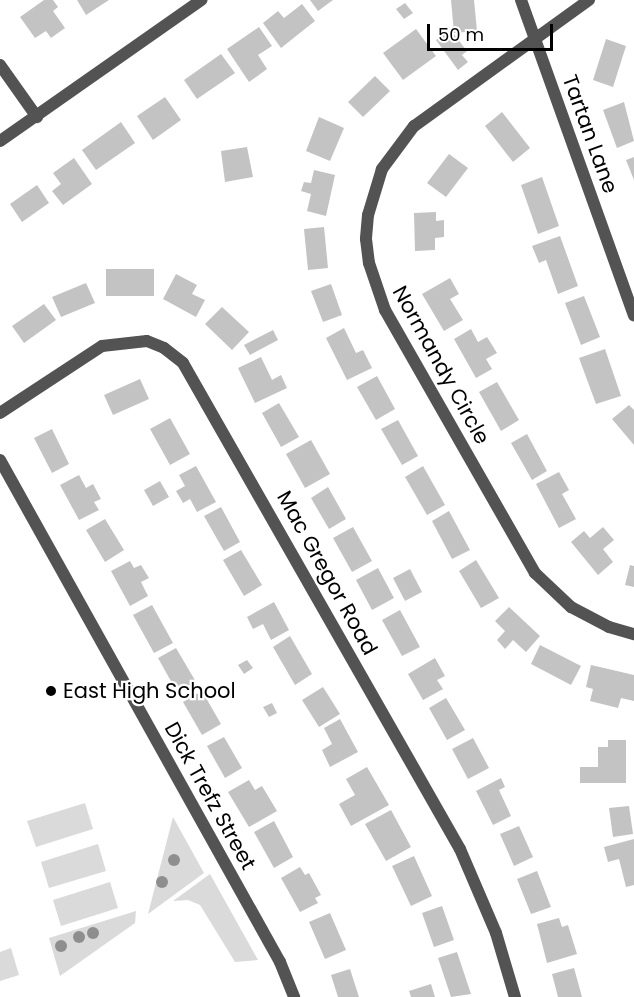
<!DOCTYPE html>
<style>
body{margin:0}
#map{position:relative;width:634px;height:997px;overflow:hidden;background:#fff;font-family:Poppins,sans-serif}
div>[style]{position:absolute}
[style*='--x']{left:calc(var(--x)*1px);top:calc(var(--y)*1px);width:calc(var(--w)*1px);rotate:calc(var(--a)*1deg)}
.green>*{inset:0;background:#dadada}
.building>*{inset:0;background:#c3c3c3}
.street>*{height:12px;margin:-6px;padding:0 6px;transform-origin:6px;border-radius:6px;background:#535353}
.trees>*{width:12px;height:12px;margin:-6px;border-radius:50%;background:#8e8e8e}
.dots>*{width:16px;height:16px;translate:-50% -50%;box-sizing:border-box;border:3px solid #fff;border-radius:50%}
span{translate:-50% -50%;white-space:nowrap;text-align:center;line-height:1.15;-webkit-text-stroke:4.5px #fff;paint-order:stroke}
.street-label{font-size:21px;color:#000}
.poi-label{font-size:21px;color:#000}
.left{translate:0 -50%;text-align:left}
.scale{position:absolute;left:427px;top:24px;width:126px;height:27px;box-sizing:border-box;border:3px solid #000;border-top:0;padding-left:8px;font-size:18px;line-height:21px;white-space:nowrap;color:#000;-webkit-text-stroke:4px #fff;paint-order:stroke}
</style>
<div id="map">
<div class="green">
<i style="clip-path:polygon(85px 803px,93px 829px,36px 847px,27px 821px)"></i>
<i style="clip-path:polygon(173px 817px,204px 873px,148px 914px)"></i>
<i style="clip-path:polygon(98px 844px,106px 871px,49px 888px,41px 862px)"></i>
<i style="clip-path:polygon(210px 874px,258px 960px,235px 962px,200px 905px,188px 900px,173px 901px)"></i>
<i style="clip-path:polygon(110px 882px,118px 908px,61px 926px,53px 900px)"></i>
<i style="clip-path:polygon(136px 911px,135px 923px,60px 976px,49px 938px)"></i>
<i style="clip-path:polygon(11px 948px,19px 975px,0 981px,0 952px)"></i>
</div>
<div class="building">
<i style="clip-path:polygon(44px 0,53px 0,58px 7px,53px 11px,65px 28px,51px 38px,46px 31px,35px 38px,20px 17px)"></i>
<i style="clip-path:polygon(77px 0,109px 0,86px 15px)"></i>
<i style="clip-path:polygon(310px 0,333px 0,318px 11px)"></i>
<i style="clip-path:polygon(451px 0,474px 0,477px 31px,454px 33px)"></i>
<i style="clip-path:polygon(405px 3px,413px 13px,404px 19px,396px 9px)"></i>
<i style="clip-path:polygon(302px 4px,315px 21px,281px 48px,263px 23px,278px 11px,284px 18px)"></i>
<i style="clip-path:polygon(259px 27px,272px 46px,258px 55px,267px 69px,249px 82px,227px 49px)"></i>
<i style="clip-path:polygon(416px 29px,436px 56px,403px 80px,383px 53px)"></i>
<i style="clip-path:polygon(450px 29px,467px 51px,462px 55px,468px 62px,458px 70px,436px 40px)"></i>
<i style="clip-path:polygon(606px 39px,626px 46px,613px 87px,593px 80px)"></i>
<i style="clip-path:polygon(221px 54px,235px 73px,197px 99px,184px 80px)"></i>
<i style="clip-path:polygon(375px 76px,390px 91px,363px 117px,348px 102px)"></i>
<i style="clip-path:polygon(165px 97px,181px 120px,153px 140px,137px 116px)"></i>
<i style="clip-path:polygon(624px 102px,634px 141px,617px 148px,603px 110px)"></i>
<i style="clip-path:polygon(502px 112px,530px 148px,513px 162px,485px 126px)"></i>
<i style="clip-path:polygon(319px 117px,344px 128px,330px 161px,306px 151px)"></i>
<i style="clip-path:polygon(121px 122px,135px 143px,96px 170px,82px 150px)"></i>
<i style="clip-path:polygon(247px 147px,253px 177px,225px 182px,221px 151px)"></i>
<i style="clip-path:polygon(449px 154px,468px 168px,446px 197px,427px 183px)"></i>
<i style="clip-path:polygon(634px 157px,634px 180px,626px 160px)"></i>
<i style="clip-path:polygon(74px 158px,92px 184px,63px 205px,52px 191px,61px 184px,53px 173px)"></i>
<i style="clip-path:polygon(314px 170px,335px 175px,326px 216px,307px 211px,311px 194px,301px 191px,304px 182px,311px 183px)"></i>
<i style="clip-path:polygon(542px 177px,559px 226px,538px 234px,521px 185px)"></i>
<i style="clip-path:polygon(37px 185px,49px 203px,22px 222px,10px 204px)"></i>
<i style="clip-path:polygon(436px 212px,436px 221px,444px 220px,444px 237px,435px 238px,435px 250px,415px 251px,414px 213px)"></i>
<i style="clip-path:polygon(324px 227px,328px 268px,308px 270px,304px 229px)"></i>
<i style="clip-path:polygon(560px 236px,578px 286px,558px 294px,546px 260px,539px 263px,532px 246px)"></i>
<i style="clip-path:polygon(106px 269px,154px 269px,154px 296px,106px 296px)"></i>
<i style="clip-path:polygon(176px 274px,197px 285px,192px 294px,205px 300px,196px 317px,163px 299px)"></i>
<i style="clip-path:polygon(450px 278px,459px 294px,450px 299px,463px 320px,444px 331px,422px 294px)"></i>
<i style="clip-path:polygon(86px 283px,95px 303px,61px 317px,52px 297px)"></i>
<i style="clip-path:polygon(331px 284px,342px 315px,323px 322px,311px 291px)"></i>
<i style="clip-path:polygon(584px 296px,600px 337px,581px 345px,565px 303px)"></i>
<i style="clip-path:polygon(44px 304px,56px 320px,24px 343px,12px 326px)"></i>
<i style="clip-path:polygon(222px 307px,249px 332px,232px 350px,205px 324px)"></i>
<i style="clip-path:polygon(344px 328px,356px 353px,363px 350px,372px 368px,347px 380px,326px 338px)"></i>
<i style="clip-path:polygon(471px 329px,478px 342px,487px 337px,497px 353px,486px 359px,492px 369px,476px 378px,454px 339px)"></i>
<i style="clip-path:polygon(273px 330px,278px 340px,250px 355px,244px 345px)"></i>
<i style="clip-path:polygon(605px 349px,621px 396px,596px 404px,579px 358px)"></i>
<i style="clip-path:polygon(261px 357px,272px 380px,281px 375px,287px 388px,255px 403px,238px 368px)"></i>
<i style="clip-path:polygon(377px 376px,395px 409px,376px 420px,357px 387px)"></i>
<i style="clip-path:polygon(140px 379px,149px 399px,113px 415px,104px 395px)"></i>
<i style="clip-path:polygon(497px 382px,519px 420px,501px 431px,479px 392px)"></i>
<i style="clip-path:polygon(279px 403px,299px 437px,281px 447px,262px 413px)"></i>
<i style="clip-path:polygon(629px 405px,634px 410px,634px 445px,612px 419px)"></i>
<i style="clip-path:polygon(170px 418px,190px 454px,170px 465px,150px 429px)"></i>
<i style="clip-path:polygon(398px 420px,418px 456px,402px 465px,381px 429px)"></i>
<i style="clip-path:polygon(52px 429px,69px 464px,52px 473px,34px 438px)"></i>
<i style="clip-path:polygon(527px 434px,547px 471px,532px 480px,511px 443px)"></i>
<i style="clip-path:polygon(311px 440px,330px 474px,305px 488px,286px 454px)"></i>
<i style="clip-path:polygon(196px 466px,216px 502px,197px 512px,190px 499px,183px 503px,176px 491px,185px 486px,179px 475px)"></i>
<i style="clip-path:polygon(423px 466px,445px 505px,427px 515px,405px 477px)"></i>
<i style="clip-path:polygon(559px 472px,569px 490px,562px 494px,576px 519px,559px 528px,536px 484px)"></i>
<i style="clip-path:polygon(79px 475px,86px 488px,93px 484px,101px 499px,94px 502px,99px 510px,79px 520px,60px 485px)"></i>
<i style="clip-path:polygon(160px 481px,169px 497px,153px 506px,144px 490px)"></i>
<i style="clip-path:polygon(328px 487px,346px 519px,329px 529px,311px 498px)"></i>
<i style="clip-path:polygon(221px 507px,240px 542px,224px 551px,204px 516px)"></i>
<i style="clip-path:polygon(449px 511px,470px 550px,452px 559px,432px 521px)"></i>
<i style="clip-path:polygon(105px 519px,124px 550px,105px 562px,86px 530px)"></i>
<i style="clip-path:polygon(353px 527px,372px 561px,352px 572px,333px 538px)"></i>
<i style="clip-path:polygon(603px 527px,614px 540px,603px 549px,613px 562px,598px 575px,571px 542px,584px 531px,590px 538px)"></i>
<i style="clip-path:polygon(241px 550px,262px 585px,244px 596px,223px 560px)"></i>
<i style="clip-path:polygon(476px 560px,499px 598px,481px 608px,459px 571px)"></i>
<i style="clip-path:polygon(130px 561px,134px 568px,141px 565px,149px 578px,141px 582px,148px 596px,130px 606px,111px 571px)"></i>
<i style="clip-path:polygon(630px 565px,634px 566px,634px 587px,625px 585px)"></i>
<i style="clip-path:polygon(378px 568px,394px 598px,372px 610px,356px 580px)"></i>
<i style="clip-path:polygon(410px 569px,422px 592px,405px 601px,393px 578px)"></i>
<i style="clip-path:polygon(274px 602px,289px 630px,271px 640px,263px 624px,253px 629px,247px 617px)"></i>
<i style="clip-path:polygon(152px 605px,173px 643px,154px 653px,133px 615px)"></i>
<i style="clip-path:polygon(509px 607px,540px 636px,526px 652px,513px 640px,505px 649px,497px 640px,505px 631px,495px 621px)"></i>
<i style="clip-path:polygon(400px 610px,420px 647px,402px 656px,382px 620px)"></i>
<i style="clip-path:polygon(290px 636px,312px 674px,295px 685px,273px 647px)"></i>
<i style="clip-path:polygon(540px 645px,581px 666px,571px 685px,531px 664px)"></i>
<i style="clip-path:polygon(176px 648px,196px 682px,177px 692px,158px 658px)"></i>
<i style="clip-path:polygon(435px 658px,445px 676px,437px 680px,443px 689px,423px 700px,408px 674px)"></i>
<i style="clip-path:polygon(247px 660px,253px 668px,244px 674px,238px 665px)"></i>
<i style="clip-path:polygon(591px 665px,634px 675px,634px 701px,621px 698px,618px 708px,590px 701px,593px 689px,586px 687px)"></i>
<i style="clip-path:polygon(323px 687px,340px 714px,319px 727px,302px 700px)"></i>
<i style="clip-path:polygon(202px 691px,221px 724px,202px 735px,183px 702px)"></i>
<i style="clip-path:polygon(446px 698px,465px 730px,447px 740px,429px 708px)"></i>
<i style="clip-path:polygon(272px 703px,277px 713px,269px 717px,263px 707px)"></i>
<i style="clip-path:polygon(340px 719px,358px 752px,330px 767px,322px 750px,332px 744px,324px 728px)"></i>
<i style="clip-path:polygon(224px 737px,242px 768px,225px 778px,207px 746px)"></i>
<i style="clip-path:polygon(473px 738px,489px 768px,468px 779px,452px 749px)"></i>
<i style="clip-path:polygon(608px 740px,626px 740px,626px 783px,580px 783px,580px 767px,598px 767px,598px 747px,608px 747px)"></i>
<i style="clip-path:polygon(367px 767px,389px 805px,351px 826px,339px 804px,355px 795px,346px 779px)"></i>
<i style="clip-path:polygon(501px 778px,505px 787px,499px 790px,511px 816px,493px 825px,476px 791px)"></i>
<i style="clip-path:polygon(249px 780px,255px 790px,262px 786px,277px 811px,249px 827px,228px 792px)"></i>
<i style="clip-path:polygon(629px 806px,633px 834px,613px 837px,609px 808px)"></i>
<i style="clip-path:polygon(391px 810px,411px 847px,386px 861px,365px 824px)"></i>
<i style="clip-path:polygon(274px 821px,293px 857px,274px 868px,254px 832px)"></i>
<i style="clip-path:polygon(519px 826px,533px 857px,514px 866px,500px 834px)"></i>
<i style="clip-path:polygon(634px 839px,634px 885px,626px 887px,619px 859px,608px 862px,604px 847px)"></i>
<i style="clip-path:polygon(414px 856px,432px 896px,411px 906px,392px 866px)"></i>
<i style="clip-path:polygon(300px 867px,305px 875px,309px 873px,321px 895px,315px 898px,318px 903px,300px 912px,281px 878px)"></i>
<i style="clip-path:polygon(537px 871px,551px 907px,531px 914px,517px 879px)"></i>
<i style="clip-path:polygon(442px 906px,454px 940px,434px 947px,422px 913px)"></i>
<i style="clip-path:polygon(330px 913px,346px 950px,325px 959px,309px 922px)"></i>
<i style="clip-path:polygon(559px 918px,562px 927px,568px 925px,577px 954px,547px 963px,537px 924px)"></i>
<i style="clip-path:polygon(457px 952px,471px 994px,451px 997px,438px 958px)"></i>
<i style="clip-path:polygon(574px 968px,582px 997px,558px 997px,552px 974px)"></i>
<i style="clip-path:polygon(350px 969px,359px 997px,338px 997px,331px 975px)"></i>
<i style="clip-path:polygon(431px 984px,435px 997px,411px 997px,409px 991px)"></i>
</div>
<div class="street">
<i style="--x:521;--y:0;--w:335;--a:70.3"></i>
<i style="--x:589;--y:0;--w:216;--a:144.2"></i>
<i style="--x:414;--y:126;--w:54;--a:126.7"></i>
<i style="--x:382;--y:169;--w:48;--a:106.9"></i>
<i style="--x:368;--y:215;--w:24;--a:95"></i>
<i style="--x:366;--y:239;--w:24;--a:83"></i>
<i style="--x:369;--y:263;--w:50;--a:71.2"></i>
<i style="--x:385;--y:310;--w:303;--a:60.3"></i>
<i style="--x:535;--y:573;--w:50;--a:43.4"></i>
<i style="--x:571;--y:607;--w:43;--a:27.8"></i>
<i style="--x:609;--y:627;--w:26;--a:16"></i>
<i style="--x:0;--y:65;--w:64;--a:54.6"></i>
<i style="--x:0;--y:141;--w:246;--a:-35"></i>
<i style="--x:0;--y:413;--w:122;--a:-33.3"></i>
<i style="--x:102;--y:346;--w:45;--a:-6.3"></i>
<i style="--x:147;--y:341;--w:18;--a:22"></i>
<i style="--x:164;--y:348;--w:24;--a:38"></i>
<i style="--x:183;--y:363;--w:559;--a:60.32"></i>
<i style="--x:460;--y:849;--w:91;--a:66.8"></i>
<i style="--x:496;--y:933;--w:67;--a:73.5"></i>
<i style="--x:0;--y:460;--w:575;--a:60.85"></i>
<i style="--x:280;--y:962;--w:38;--a:68"></i>
</div>
<div class="trees">
<i style="left:174px;top:860px"></i>
<i style="left:162px;top:882px"></i>
<i style="left:93px;top:933px"></i>
<i style="left:79px;top:937px"></i>
<i style="left:61px;top:946px"></i>
</div>
<div class="dots">
<i style="left:51px;top:691px;background:#000"></i>
</div>
<div class="street-label">
<span style="left:590px;top:134px;rotate:70deg">Tartan Lane</span>
<span style="left:441px;top:365px;rotate:61deg">Normandy Circle</span>
<span style="left:327px;top:573px;rotate:61deg">Mac Gregor Road</span>
<span style="left:210px;top:796px;rotate:61deg">Dick Trefz Street</span>
</div>
<div class="poi-label">
<span class="left" style="left:63px;top:691px">East High School</span>
</div>
<div class="scale">50 m</div>
</div>
